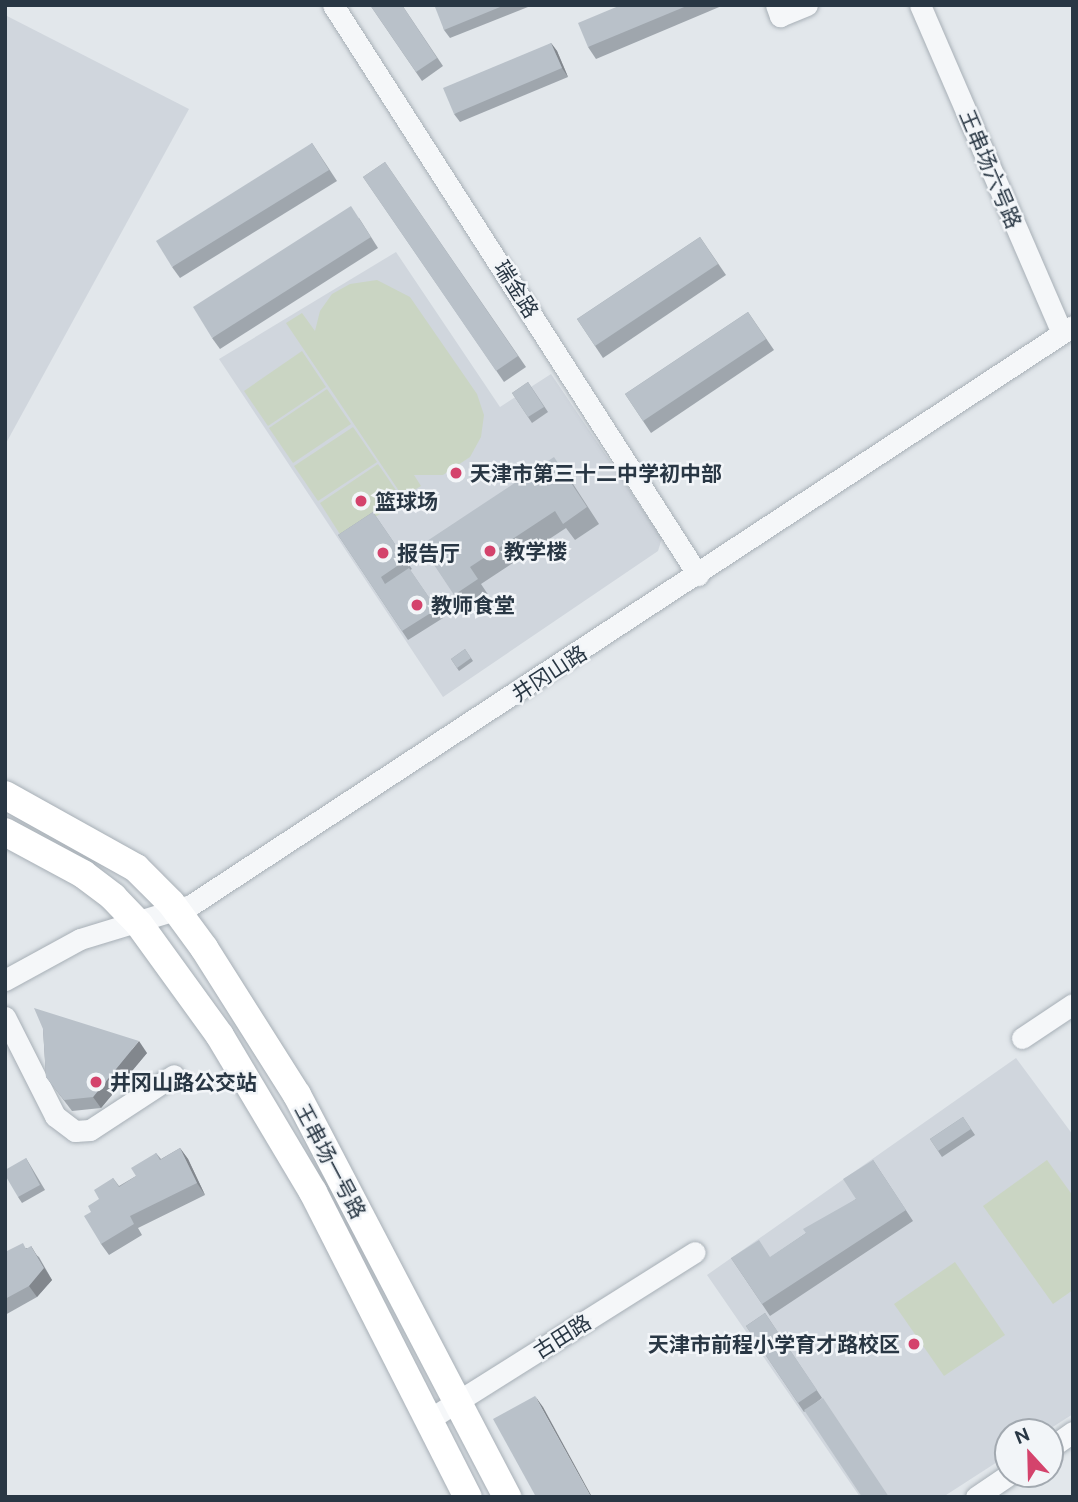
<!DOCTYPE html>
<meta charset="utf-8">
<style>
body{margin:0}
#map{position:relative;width:1078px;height:1502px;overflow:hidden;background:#e2e7eb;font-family:Ubuntu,"Noto Sans SC",sans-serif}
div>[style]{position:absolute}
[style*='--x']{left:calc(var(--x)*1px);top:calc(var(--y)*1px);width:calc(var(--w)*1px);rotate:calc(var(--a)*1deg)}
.built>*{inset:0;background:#d0d6dd}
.green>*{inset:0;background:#cad5c3}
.roads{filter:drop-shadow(0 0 2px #a7afb6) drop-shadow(0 0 2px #a7afb6)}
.minor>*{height:21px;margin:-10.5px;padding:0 10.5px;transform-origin:10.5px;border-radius:10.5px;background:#f5f7f9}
.major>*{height:28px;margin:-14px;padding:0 14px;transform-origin:14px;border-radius:14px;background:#fff}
.wall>*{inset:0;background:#9fa6ad}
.shaded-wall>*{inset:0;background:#82878d}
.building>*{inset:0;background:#b9c1c9}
.dots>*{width:19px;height:19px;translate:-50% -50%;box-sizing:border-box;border:4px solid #f2f5f8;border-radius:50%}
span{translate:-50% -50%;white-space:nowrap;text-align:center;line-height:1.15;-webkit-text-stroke:5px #f2f5f8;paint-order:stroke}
.street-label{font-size:21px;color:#293744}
.poi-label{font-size:21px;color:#293744;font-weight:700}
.left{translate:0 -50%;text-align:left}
.right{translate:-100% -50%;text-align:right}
.frame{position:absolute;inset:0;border:7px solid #293744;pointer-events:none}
.north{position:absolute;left:994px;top:1418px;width:70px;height:70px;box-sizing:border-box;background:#f2f5f8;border:2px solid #a2a9b0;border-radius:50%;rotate:338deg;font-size:19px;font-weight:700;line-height:28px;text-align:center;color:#293744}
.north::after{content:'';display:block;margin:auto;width:24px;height:32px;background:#d4436c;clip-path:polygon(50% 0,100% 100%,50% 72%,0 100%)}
</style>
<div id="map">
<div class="built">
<i style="clip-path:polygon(5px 15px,189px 109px,5px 445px)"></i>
<i style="clip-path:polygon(396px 252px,500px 407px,551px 374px,662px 538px,658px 551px,443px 697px,219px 359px)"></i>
<i style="clip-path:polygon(1016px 1058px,1073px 1135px,1073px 1414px,1045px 1432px,1008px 1432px,1008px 1455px,943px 1497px,860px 1497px,707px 1275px)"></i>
</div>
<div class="green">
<i style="clip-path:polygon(377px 280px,410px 297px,477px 394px,484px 415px,481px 437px,470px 457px,443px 475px,414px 475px,421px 486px,403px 497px,286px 323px,302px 313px,315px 331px,320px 311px,332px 294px,350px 284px)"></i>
<i style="clip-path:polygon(302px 351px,326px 387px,268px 426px,244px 391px)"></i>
<i style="clip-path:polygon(327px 389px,351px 424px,293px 463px,269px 428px)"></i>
<i style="clip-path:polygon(353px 427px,377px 462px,318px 501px,294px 466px)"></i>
<i style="clip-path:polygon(378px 464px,402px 499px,343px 539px,320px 503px)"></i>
<i style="clip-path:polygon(1047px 1160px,1073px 1196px,1073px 1290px,1053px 1304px,983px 1206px)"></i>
<i style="clip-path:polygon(955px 1262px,1005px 1335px,944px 1376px,894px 1304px)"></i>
</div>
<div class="roads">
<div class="minor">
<i style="--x:333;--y:5;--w:677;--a:57.37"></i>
<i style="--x:776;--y:5;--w:12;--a:70"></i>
<i style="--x:780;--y:16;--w:29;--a:-22"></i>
<i style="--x:920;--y:5;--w:357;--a:66.6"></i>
<i style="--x:5;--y:980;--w:85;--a:-28.7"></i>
<i style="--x:80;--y:939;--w:116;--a:-17"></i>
<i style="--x:191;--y:905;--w:1055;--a:-33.28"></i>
<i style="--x:5;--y:1017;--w:111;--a:63.2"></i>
<i style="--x:55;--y:1116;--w:25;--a:37"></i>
<i style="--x:75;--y:1131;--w:15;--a:-4"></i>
<i style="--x:90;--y:1130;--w:100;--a:-33.2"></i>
<i style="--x:1022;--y:1038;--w:61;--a:-33.7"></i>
<i style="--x:428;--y:1420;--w:315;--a:-32.2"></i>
<i style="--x:1050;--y:1448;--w:28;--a:-35"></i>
<i style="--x:976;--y:1497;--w:41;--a:-34.1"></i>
</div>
<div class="major">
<i style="--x:5;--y:795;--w:150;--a:29.1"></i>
<i style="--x:136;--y:868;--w:49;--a:45"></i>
<i style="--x:171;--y:903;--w:56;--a:53.7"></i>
<i style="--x:204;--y:948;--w:174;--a:57.7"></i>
<i style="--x:297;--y:1095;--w:454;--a:62.4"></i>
<i style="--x:5;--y:832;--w:89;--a:28.3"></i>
<i style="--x:83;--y:874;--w:38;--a:37"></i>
<i style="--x:113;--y:897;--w:37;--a:46"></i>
<i style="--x:139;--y:924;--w:138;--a:54.1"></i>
<i style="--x:220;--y:1036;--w:182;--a:59.2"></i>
<i style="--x:313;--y:1192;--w:342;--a:63.1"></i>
</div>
</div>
<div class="wall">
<i style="clip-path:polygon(370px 5px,402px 5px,443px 66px,422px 81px)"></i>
<i style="clip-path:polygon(439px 5px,533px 5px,450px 38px,444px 30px)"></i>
<i style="clip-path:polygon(621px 5px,724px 5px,596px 59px,588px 47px)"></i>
<i style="clip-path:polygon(551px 43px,557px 51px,568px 77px,460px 122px,454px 114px)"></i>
<i style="clip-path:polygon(312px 143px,337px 181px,180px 278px,172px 267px)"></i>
<i style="clip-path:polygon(385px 162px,526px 367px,504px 382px,363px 177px)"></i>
<i style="clip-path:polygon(359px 218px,378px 248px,220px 349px,212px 338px)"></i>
<i style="clip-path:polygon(700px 237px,726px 275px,603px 358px,577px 319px)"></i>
<i style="clip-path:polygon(748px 312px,774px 350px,651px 433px,625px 394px)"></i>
<i style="clip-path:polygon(528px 382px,548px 412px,532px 423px,512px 393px)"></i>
<i style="clip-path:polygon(566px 473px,599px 524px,575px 540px,566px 528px,481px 584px,489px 596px,466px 611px,421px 545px)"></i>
<i style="clip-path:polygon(373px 512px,412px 569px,410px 570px,443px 618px,408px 640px,338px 535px)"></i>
<i style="clip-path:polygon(465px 649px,473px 661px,459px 671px,451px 659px)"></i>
<i style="clip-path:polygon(43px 1029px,147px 1053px,101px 1108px,72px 1111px,46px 1077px)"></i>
<i style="clip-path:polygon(963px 1117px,975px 1135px,942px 1157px,930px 1139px)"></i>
<i style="clip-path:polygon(180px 1148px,188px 1159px,205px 1195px,138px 1228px,142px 1235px,109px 1255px,101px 1244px,91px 1212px,113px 1178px,119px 1186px,136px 1176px,156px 1153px,161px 1159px)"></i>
<i style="clip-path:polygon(26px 1158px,45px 1190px,22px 1203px,18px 1197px)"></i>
<i style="clip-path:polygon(873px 1160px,913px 1221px,770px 1316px,731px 1258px,771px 1257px,856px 1199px)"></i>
<i style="clip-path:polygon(27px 1248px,39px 1257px,52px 1280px,37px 1297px,5px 1315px,5px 1252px)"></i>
<i style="clip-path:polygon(765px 1313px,822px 1398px,804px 1412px,746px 1326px)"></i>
</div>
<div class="shaded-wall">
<i style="clip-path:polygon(551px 43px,557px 51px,568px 77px,562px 68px)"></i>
<i style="clip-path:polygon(139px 1041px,147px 1053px,101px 1108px,93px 1097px)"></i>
<i style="clip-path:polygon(180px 1148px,188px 1159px,205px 1195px,197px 1183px)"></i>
<i style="clip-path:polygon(31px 1246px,52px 1280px,37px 1297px,29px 1286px)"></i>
<i style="clip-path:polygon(535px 1396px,543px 1407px,592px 1497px,591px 1497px)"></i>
</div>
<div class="building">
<i style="clip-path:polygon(370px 5px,402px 5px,437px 58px,416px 72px)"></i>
<i style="clip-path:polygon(439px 5px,505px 5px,444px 30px,435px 7px)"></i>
<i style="clip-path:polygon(621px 5px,689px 5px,588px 47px,578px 23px)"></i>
<i style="clip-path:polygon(551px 43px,562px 68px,454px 114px,443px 88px)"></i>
<i style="clip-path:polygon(312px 143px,329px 170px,172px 267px,156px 241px)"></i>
<i style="clip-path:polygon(385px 162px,518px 356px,496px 371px,363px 177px)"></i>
<i style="clip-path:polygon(351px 206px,371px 237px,212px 338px,193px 307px)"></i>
<i style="clip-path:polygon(700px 237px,718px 264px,595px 346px,577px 319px)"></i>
<i style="clip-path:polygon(748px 312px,766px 339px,643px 421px,625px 394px)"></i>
<i style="clip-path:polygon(528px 382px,544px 407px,528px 417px,512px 393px)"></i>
<i style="clip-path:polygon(554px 457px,587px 507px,563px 524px,555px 511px,470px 567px,478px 579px,454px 595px,421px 545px)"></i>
<i style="clip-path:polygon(373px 512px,406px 560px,381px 577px,385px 584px,409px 568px,437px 609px,402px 631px,338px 535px)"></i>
<i style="clip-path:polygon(465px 649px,471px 658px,457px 668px,451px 659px)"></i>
<i style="clip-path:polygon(34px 1008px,139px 1041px,93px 1097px,64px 1100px,46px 1077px,43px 1029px)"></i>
<i style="clip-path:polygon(963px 1117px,971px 1129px,938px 1151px,930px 1139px)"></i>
<i style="clip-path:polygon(180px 1148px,197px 1183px,130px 1216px,134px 1224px,101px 1244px,84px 1216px,91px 1212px,88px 1206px,99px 1199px,94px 1190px,113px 1178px,119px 1187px,136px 1176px,131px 1168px,156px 1153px,160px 1160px)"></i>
<i style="clip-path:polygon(26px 1158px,40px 1185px,18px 1197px,5px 1175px,5px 1170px)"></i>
<i style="clip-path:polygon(873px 1160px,906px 1210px,762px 1304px,731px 1258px,759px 1240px,770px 1257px,806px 1233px,803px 1229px,856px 1199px,843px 1179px)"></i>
<i style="clip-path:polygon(23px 1243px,26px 1249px,31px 1246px,44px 1268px,29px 1286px,5px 1299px,5px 1252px)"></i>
<i style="clip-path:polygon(765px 1313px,817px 1390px,798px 1403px,746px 1326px)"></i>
<i style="clip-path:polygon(535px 1396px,591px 1497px,536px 1497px,493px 1419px)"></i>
<i style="clip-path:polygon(823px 1398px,889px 1497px,862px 1497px,804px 1410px)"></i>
</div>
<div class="dots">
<i style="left:456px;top:473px;background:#d4436c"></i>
<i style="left:361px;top:501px;background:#d4436c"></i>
<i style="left:490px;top:551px;background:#d4436c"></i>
<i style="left:383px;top:553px;background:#d4436c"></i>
<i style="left:417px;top:605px;background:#d4436c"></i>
<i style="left:96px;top:1082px;background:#d4436c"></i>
<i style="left:914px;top:1344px;background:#d4436c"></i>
</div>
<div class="street-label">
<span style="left:991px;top:169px;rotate:67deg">王串场六号路</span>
<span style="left:517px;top:289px;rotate:58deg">瑞金路</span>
<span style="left:549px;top:673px;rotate:-33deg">井冈山路</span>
<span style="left:331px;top:1161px;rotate:62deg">王串场一号路</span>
<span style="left:562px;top:1336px;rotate:-32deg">古田路</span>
</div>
<div class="poi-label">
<span class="left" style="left:470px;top:473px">天津市第三十二中学初中部</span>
<span class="left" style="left:375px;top:501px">篮球场</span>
<span class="left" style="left:504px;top:551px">教学楼</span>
<span class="left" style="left:397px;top:553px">报告厅</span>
<span class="left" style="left:431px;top:605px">教师食堂</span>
<span class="left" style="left:110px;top:1082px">井冈山路公交站</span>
<span class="right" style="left:900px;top:1344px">天津市前程小学育才路校区</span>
</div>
<div class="frame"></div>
<div class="north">N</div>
</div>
